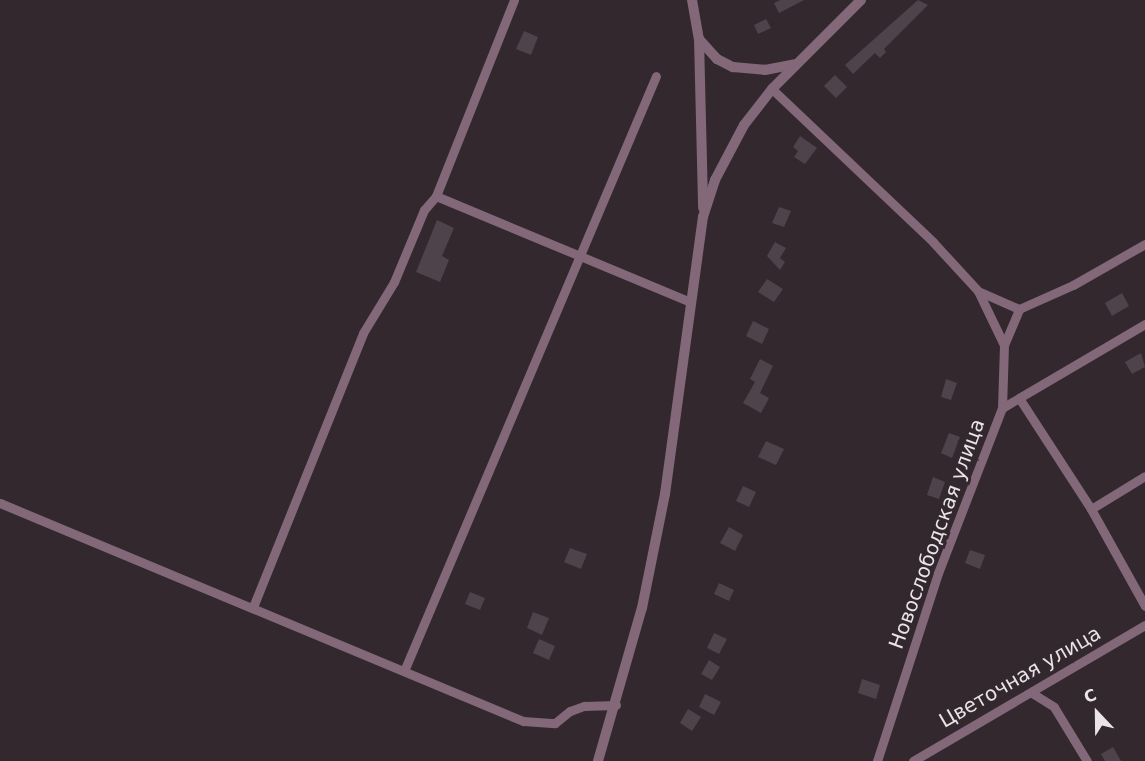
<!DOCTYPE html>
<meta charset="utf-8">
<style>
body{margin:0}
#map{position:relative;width:1145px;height:761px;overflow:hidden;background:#32282e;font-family:"DejaVu Sans",sans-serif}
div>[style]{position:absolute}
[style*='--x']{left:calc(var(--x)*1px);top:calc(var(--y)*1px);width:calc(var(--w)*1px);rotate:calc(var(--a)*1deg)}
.building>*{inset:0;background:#4e434a}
.minor>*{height:9px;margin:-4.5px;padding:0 4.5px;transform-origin:4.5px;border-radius:4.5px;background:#826878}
.tertiary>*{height:10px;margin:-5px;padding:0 5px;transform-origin:5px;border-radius:5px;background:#826878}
span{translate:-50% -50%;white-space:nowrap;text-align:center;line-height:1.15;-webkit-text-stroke:6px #32282e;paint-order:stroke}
.street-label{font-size:20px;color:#eae3e7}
.north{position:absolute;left:1067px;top:683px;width:60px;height:60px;-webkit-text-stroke:4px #32282e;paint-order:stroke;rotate:338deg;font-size:16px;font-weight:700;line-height:24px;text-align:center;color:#eae3e7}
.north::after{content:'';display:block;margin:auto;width:21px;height:27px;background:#eae3e7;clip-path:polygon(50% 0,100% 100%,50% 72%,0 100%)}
</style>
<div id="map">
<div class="building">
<i style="clip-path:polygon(780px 0,804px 0,779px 13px,774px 3px)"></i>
<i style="clip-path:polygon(918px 0,928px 5px,884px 49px,886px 52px,880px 58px,875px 53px,853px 74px,845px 65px)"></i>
<i style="clip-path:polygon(766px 19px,771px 28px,758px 34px,754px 25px)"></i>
<i style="clip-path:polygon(524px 31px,538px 37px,531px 55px,516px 49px)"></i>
<i style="clip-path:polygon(835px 75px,847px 87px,836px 98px,824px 86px)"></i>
<i style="clip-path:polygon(800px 136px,817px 148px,805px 164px,794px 157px,798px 151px,793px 147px)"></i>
<i style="clip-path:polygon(779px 207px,791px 211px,784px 227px,772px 223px)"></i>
<i style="clip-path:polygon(437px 220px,454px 228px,442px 256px,449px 260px,440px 282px,416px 272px)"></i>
<i style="clip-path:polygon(775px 242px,786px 248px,780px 258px,785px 262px,780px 270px,767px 256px)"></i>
<i style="clip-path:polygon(767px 279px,783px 289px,774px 302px,758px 292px)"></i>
<i style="clip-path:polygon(1122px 293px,1129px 306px,1112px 316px,1105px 303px)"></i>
<i style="clip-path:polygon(753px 321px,769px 329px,762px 344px,746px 336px)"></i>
<i style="clip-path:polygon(1141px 353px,1145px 367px,1132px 374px,1125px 362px)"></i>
<i style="clip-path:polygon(760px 359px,773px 366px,760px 393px,769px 398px,761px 413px,743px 403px,755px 382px,750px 379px)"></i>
<i style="clip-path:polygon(946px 379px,957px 383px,951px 400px,941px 397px)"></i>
<i style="clip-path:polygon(949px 433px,960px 437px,952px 458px,941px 453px)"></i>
<i style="clip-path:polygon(766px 441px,784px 449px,776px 465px,758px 457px)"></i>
<i style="clip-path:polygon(933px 477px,945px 482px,939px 499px,927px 495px)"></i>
<i style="clip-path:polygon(743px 486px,756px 492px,749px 507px,736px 501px)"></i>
<i style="clip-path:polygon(729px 527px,743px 535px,735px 551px,720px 543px)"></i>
<i style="clip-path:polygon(570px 548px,587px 554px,581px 569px,564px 562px)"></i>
<i style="clip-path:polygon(970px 550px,985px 555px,980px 569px,965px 563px)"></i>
<i style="clip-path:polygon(719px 583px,734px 590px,729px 601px,714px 594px)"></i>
<i style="clip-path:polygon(470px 592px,485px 598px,480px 610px,465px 604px)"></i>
<i style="clip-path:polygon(533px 612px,549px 618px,542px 635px,527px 628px)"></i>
<i style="clip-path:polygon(714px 633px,727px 639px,719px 654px,707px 648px)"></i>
<i style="clip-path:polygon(539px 639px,555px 646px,549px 660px,533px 653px)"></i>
<i style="clip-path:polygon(709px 660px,720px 667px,712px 680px,701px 674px)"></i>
<i style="clip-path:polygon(862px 679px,880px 685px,876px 699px,858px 693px)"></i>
<i style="clip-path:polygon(705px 694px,721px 702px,714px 715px,699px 707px)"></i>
<i style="clip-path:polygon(688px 709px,701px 717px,692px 731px,680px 723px)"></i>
<i style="clip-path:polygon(1113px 747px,1121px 761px,1105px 761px,1101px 754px)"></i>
</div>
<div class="minor">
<i style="--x:772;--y:89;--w:222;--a:43.5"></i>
<i style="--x:933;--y:242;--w:67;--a:47.4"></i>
<i style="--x:978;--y:291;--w:60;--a:64.3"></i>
<i style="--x:1004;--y:345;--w:63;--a:91.8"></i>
<i style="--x:436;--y:196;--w:211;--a:-68.3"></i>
<i style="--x:978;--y:291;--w:45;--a:23.7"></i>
<i style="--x:1004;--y:345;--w:39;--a:-67"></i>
<i style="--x:1019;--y:309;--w:59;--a:-24"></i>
<i style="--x:1073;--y:285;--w:83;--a:-29.7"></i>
<i style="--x:1019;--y:398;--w:132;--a:57"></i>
<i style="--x:1091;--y:509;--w:111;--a:60.9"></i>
<i style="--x:0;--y:503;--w:567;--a:22.63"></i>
<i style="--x:523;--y:721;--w:32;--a:4"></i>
<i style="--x:555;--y:723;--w:19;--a:-39"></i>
<i style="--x:570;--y:711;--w:15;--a:-20"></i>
<i style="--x:584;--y:706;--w:32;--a:-2"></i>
<i style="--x:1091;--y:509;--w:63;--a:-31.4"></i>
<i style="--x:253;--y:607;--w:295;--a:-68.1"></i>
<i style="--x:363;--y:333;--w:60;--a:-58.7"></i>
<i style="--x:394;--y:282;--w:78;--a:-67.4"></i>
<i style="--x:424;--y:210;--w:18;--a:-49"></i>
<i style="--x:436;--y:196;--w:276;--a:22.6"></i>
<i style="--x:404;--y:671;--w:646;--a:-67.05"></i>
<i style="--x:1032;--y:693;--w:26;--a:32"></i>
<i style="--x:1054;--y:707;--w:63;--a:58.6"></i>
<i style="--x:877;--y:761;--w:198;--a:-72"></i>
<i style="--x:938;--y:573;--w:177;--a:-68.8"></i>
<i style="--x:1002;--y:408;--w:166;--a:-30.4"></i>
<i style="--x:913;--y:761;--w:269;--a:-30.4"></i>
</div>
<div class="tertiary">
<i style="--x:692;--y:0;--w:40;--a:80"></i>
<i style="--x:699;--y:39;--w:169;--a:88.6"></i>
<i style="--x:699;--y:39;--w:27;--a:48"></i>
<i style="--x:717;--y:59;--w:18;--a:27"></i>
<i style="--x:733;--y:67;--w:32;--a:5"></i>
<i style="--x:765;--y:70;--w:32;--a:-11"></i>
<i style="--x:598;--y:761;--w:159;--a:-74"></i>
<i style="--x:642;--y:608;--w:116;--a:-78.6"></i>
<i style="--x:665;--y:494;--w:280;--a:-82.2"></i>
<i style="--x:703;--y:217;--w:39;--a:-72"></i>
<i style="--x:715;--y:180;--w:62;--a:-62.2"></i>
<i style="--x:744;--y:125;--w:46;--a:-52.1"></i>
<i style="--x:772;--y:89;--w:126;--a:-45"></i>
</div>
<div class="street-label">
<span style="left:937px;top:534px;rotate:-70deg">Новослободская улица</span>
<span style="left:1020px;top:677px;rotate:-30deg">Цветочная улица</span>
</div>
<div class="north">С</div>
</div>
